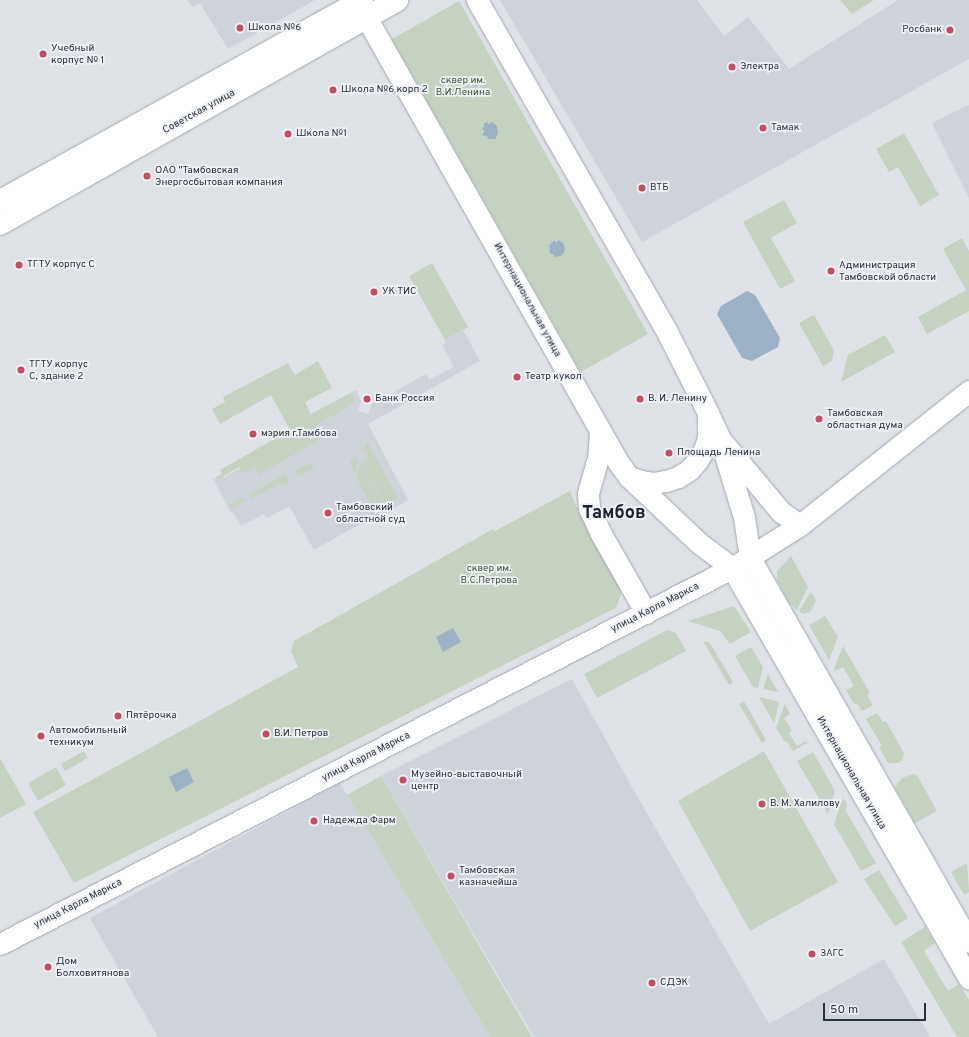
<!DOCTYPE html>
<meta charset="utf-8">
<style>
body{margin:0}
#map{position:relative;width:969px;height:1037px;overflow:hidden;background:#dfe3e7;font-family:Overpass,sans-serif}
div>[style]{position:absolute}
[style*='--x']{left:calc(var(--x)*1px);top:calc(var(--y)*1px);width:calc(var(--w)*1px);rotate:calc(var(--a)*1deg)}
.built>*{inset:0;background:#ced2d9}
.green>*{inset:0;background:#c5d1c1}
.water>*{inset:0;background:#9db1c5}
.roads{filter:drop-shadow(0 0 1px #a0a7b2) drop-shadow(0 0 1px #a0a7b2)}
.secondary>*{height:21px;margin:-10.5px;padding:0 10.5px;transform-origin:10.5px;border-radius:10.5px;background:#fff}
.primary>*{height:22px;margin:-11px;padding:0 11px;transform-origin:11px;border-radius:11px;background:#fff}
.dots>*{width:11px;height:11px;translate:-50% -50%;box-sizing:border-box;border:2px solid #eff1f5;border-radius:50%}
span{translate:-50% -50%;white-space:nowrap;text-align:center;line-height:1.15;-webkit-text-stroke:3.5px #eff1f5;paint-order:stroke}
.poi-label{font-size:10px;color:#29313d}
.left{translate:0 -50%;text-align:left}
.right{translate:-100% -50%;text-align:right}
.park-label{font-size:10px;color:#3f5838}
.street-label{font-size:10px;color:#29313d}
.town-label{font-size:18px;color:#1c222e;font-weight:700}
.scale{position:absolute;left:823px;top:1003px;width:103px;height:18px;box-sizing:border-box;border:2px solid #29313d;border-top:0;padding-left:5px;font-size:12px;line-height:14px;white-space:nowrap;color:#29313d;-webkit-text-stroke:3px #eff1f5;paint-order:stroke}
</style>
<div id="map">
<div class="built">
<i style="clip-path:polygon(187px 0,315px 0,228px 49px,200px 3px,192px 7px)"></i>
<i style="clip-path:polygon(500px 0,697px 0,724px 36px,748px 17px,789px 69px,898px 0,969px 0,969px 59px,642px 242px)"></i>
<i style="clip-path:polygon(969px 105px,969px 198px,932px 123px)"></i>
<i style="clip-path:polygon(463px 330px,480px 361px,368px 424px,408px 500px,369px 523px,367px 520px,314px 550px,289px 506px,267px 518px,264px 514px,241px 526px,233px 512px,231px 513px,213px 479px,224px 477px,240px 468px,243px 474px,255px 468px,259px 475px,320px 440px,312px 427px,355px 402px,350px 393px,356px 390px,361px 401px,358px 411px,368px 414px,372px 404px,426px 374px,429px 380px,454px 367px,442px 345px,446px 343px,445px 340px)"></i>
<i style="clip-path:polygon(572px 679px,637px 796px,769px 1024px,884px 959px,930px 1037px,534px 1037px,381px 776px)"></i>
<i style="clip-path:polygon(340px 783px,490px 1037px,158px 1037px,90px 918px)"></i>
</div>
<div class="green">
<i style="clip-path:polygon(840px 0,874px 0,852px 14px)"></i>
<i style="clip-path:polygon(evenodd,459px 1px,648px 334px,581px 372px,392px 39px,459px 1px,486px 122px,497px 126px,495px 138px,482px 133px,486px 122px,459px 1px,553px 240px,565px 245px,562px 252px,549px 253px,553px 240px)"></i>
<i style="clip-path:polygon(904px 133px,939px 195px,920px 206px,898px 167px,889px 172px,876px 149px)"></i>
<i style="clip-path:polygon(784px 200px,797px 223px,771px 238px,795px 281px,780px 289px,743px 222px)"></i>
<i style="clip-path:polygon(962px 238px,969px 251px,969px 311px,927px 334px,918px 317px,966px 290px,943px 249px)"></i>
<i style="clip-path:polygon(432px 263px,468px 327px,445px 340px,409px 276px)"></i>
<i style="clip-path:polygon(814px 315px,834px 350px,832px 361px,823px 366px,799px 323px)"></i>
<i style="clip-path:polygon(885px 335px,895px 352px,841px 382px,848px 355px)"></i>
<i style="clip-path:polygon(318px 361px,332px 388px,305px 402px,311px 414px,350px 393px,356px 402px,313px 427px,320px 440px,259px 475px,255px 468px,243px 474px,239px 467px,217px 480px,216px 477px,222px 474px,220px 470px,290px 430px,271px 395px,220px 424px,212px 409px,225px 402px,223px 397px,288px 363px,295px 375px)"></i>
<i style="clip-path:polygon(367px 441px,398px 498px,386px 505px,361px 461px,365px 462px,368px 451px,364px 450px)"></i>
<i style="clip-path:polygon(356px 456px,358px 460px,355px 473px,350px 464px,351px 460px)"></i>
<i style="clip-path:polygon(311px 462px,314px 468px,298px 477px,294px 471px)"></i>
<i style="clip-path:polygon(361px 463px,383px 503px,377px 507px,370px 503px,356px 477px)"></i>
<i style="clip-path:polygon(285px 474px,289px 482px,282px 486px,280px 483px,251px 499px,249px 494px)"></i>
<i style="clip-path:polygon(570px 491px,579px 513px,619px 585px,621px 594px,616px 608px,74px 883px,33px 812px,298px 667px,291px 651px,294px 641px,493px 529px,495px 531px)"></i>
<i style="clip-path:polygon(243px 497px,245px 501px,232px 509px,230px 505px)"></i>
<i style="clip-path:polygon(791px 556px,808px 587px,797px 610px,789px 603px,777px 580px,777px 571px)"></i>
<i style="clip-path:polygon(811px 592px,816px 600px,815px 603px,810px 612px,803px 614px,799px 611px)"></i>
<i style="clip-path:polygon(734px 606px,751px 632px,730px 644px,720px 631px,688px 621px)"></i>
<i style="clip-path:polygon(825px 616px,838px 637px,829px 660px,809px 625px)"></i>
<i style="clip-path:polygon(667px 630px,676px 633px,686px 651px,597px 698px,584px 674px)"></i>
<i style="clip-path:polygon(703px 641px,710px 643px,733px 682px,729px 685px)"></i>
<i style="clip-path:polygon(843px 646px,870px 693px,867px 695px,873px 705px,862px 711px,857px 703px,854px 704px,846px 690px,854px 686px,843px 667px,835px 671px,834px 669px)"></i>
<i style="clip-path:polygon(751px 647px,763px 667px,758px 688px,753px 687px,735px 656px)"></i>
<i style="clip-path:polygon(768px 674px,778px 692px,763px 689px)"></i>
<i style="clip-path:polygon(759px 697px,779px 702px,774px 723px)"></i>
<i style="clip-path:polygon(744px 701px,766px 740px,762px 743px,739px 704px)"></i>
<i style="clip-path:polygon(785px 704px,790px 714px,784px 718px,792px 731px,789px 733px,797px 746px,806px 741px,807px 743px,793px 751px,788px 743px,784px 741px,776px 728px)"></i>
<i style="clip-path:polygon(877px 713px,883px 722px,886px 721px,904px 753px,903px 759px,899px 763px,888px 763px,879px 747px,882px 746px,866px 719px)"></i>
<i style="clip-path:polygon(84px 751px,88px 758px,65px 771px,61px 764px)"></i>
<i style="clip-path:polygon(764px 751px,838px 882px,750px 931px,678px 801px)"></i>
<i style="clip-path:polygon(813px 752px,835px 791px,828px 814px,797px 761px)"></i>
<i style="clip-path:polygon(0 758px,26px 804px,0 818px)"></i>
<i style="clip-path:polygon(56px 767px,66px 785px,38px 801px,28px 783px)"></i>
<i style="clip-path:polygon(913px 774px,917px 775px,937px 811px,915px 823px,895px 787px,902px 778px)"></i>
<i style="clip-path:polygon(381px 776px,532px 1037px,490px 1037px,347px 795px)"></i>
<i style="clip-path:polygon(843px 798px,847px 804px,846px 811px,876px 863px,861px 871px,834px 824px)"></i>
<i style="clip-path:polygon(967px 863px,969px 892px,964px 895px,951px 872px)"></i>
<i style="clip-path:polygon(879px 870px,908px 918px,895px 926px,864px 879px)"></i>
<i style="clip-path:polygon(925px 927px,935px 943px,924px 951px,948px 991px,959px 984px,969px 1000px,969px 1037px,957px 1037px,901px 942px)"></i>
</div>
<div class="water">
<i style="clip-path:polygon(487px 122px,489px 124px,492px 122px,497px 126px,498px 133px,495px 139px,488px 139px,487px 136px,482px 135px,484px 131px,482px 128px,484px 127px,484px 123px)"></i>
<i style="clip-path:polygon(554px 240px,556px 242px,559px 240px,564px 244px,565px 251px,561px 256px,555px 257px,553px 254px,549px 253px,550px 249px,549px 246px)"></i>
<i style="clip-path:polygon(747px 291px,755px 295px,780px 338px,778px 347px,752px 361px,742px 358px,717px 314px,721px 306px)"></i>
<i style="clip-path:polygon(453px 628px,461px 642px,443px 652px,436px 637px)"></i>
<i style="clip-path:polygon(187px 768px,194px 782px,176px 792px,169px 777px)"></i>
</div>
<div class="roads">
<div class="secondary">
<i style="--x:477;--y:0;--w:385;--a:60.2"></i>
<i style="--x:668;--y:334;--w:89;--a:63.1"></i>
<i style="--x:708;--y:413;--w:29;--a:65"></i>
<i style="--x:720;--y:439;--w:82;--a:72.9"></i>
<i style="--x:744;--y:517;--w:41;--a:81.7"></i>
<i style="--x:750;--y:558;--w:442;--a:60.3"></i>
<i style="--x:358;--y:3;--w:528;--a:60.47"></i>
<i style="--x:618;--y:462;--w:19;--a:54"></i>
<i style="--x:629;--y:477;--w:96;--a:43.3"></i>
<i style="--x:699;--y:543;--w:41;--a:37.1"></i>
<i style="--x:732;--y:568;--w:474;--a:60"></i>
<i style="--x:600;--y:432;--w:26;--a:94"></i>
<i style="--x:598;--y:458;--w:37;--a:106"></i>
<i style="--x:588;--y:494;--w:14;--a:86"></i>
<i style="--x:589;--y:508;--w:29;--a:65"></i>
<i style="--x:601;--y:534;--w:91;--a:60.3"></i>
<i style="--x:725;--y:445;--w:87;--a:50.1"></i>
<i style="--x:781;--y:512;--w:23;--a:34"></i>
<i style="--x:629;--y:477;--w:13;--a:18"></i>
<i style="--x:641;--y:481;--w:12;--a:9"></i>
<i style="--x:653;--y:483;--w:13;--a:-9"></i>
<i style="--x:666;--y:481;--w:13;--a:-18"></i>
<i style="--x:678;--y:477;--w:13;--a:-32"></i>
<i style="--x:689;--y:470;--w:12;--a:-48"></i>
<i style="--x:697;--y:461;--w:13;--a:-58"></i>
<i style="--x:704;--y:450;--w:13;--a:-72"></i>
<i style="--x:708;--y:438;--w:22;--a:-90"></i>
<i style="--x:0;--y:944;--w:823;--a:-27.19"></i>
<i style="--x:732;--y:568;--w:80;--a:-32.3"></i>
<i style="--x:800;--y:525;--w:216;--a:-38.4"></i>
</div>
<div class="primary">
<i style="--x:0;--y:201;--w:414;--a:-29"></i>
<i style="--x:0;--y:224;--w:456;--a:-29.4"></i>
</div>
</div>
<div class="dots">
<i style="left:240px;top:28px;background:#c44d62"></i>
<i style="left:950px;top:30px;background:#c44d62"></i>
<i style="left:43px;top:54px;background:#c44d62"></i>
<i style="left:732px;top:67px;background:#c44d62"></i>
<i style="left:333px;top:90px;background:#c44d62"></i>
<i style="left:763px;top:128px;background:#c44d62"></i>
<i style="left:288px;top:134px;background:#c44d62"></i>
<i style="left:147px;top:176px;background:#c44d62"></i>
<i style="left:642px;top:188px;background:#c44d62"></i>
<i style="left:19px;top:265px;background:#c44d62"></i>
<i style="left:831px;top:271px;background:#c44d62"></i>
<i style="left:374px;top:292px;background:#c44d62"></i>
<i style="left:21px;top:370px;background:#c44d62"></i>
<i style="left:517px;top:377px;background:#c44d62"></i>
<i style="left:367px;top:399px;background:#c44d62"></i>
<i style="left:640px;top:399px;background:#c44d62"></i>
<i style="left:819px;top:419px;background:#c44d62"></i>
<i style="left:253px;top:434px;background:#c44d62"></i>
<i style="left:669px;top:453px;background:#c44d62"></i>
<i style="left:328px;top:513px;background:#c44d62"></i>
<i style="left:118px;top:716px;background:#c44d62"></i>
<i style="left:266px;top:734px;background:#c44d62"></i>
<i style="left:41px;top:736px;background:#c44d62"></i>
<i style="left:403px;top:780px;background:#c44d62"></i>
<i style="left:762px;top:804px;background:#c44d62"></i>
<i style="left:314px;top:821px;background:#c44d62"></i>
<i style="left:451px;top:876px;background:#c44d62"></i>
<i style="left:812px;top:954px;background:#c44d62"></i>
<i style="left:48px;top:967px;background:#c44d62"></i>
<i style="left:652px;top:983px;background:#c44d62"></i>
</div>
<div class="poi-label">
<span class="left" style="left:248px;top:28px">Школа №6</span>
<span class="right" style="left:942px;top:30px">Росбанк</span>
<span class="left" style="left:51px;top:54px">Учебный<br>корпус № 1</span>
<span class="left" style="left:740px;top:67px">Электра</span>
<span class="left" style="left:341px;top:90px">Школа №6 корп 2</span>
<span class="left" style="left:771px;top:128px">Тамак</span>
<span class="left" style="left:296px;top:134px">Школа №1</span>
<span class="left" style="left:155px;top:176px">ОАО "Тамбовская<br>Энергосбытовая компания</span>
<span class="left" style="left:650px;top:188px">ВТБ</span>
<span class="left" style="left:27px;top:265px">ТГТУ корпус С</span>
<span class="left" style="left:839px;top:271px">Администрация<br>Тамбовской области</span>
<span class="left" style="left:382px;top:292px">УК ТИС</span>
<span class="left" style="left:29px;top:370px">ТГТУ корпус<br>С, здание 2</span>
<span class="left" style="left:525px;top:377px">Театр кукол</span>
<span class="left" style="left:375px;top:399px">Банк Россия</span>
<span class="left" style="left:648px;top:399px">В. И. Ленину</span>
<span class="left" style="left:827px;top:419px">Тамбовская<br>областная дума</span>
<span class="left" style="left:261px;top:434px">мэрия г.Тамбова</span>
<span class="left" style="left:677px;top:453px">Площадь Ленина</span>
<span class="left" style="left:336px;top:513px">Тамбовский<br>областной суд</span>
<span class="left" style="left:126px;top:716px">Пятёрочка</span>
<span class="left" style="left:49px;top:736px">Автомобильный<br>техникум</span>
<span class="left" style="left:274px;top:734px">В.И. Петров</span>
<span class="left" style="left:411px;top:780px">Музейно-выставочный<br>центр</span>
<span class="left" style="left:770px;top:804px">В. М. Халилову</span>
<span class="left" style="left:323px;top:821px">Надежда Фарм</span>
<span class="left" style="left:459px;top:876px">Тамбовская<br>казначейша</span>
<span class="left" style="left:820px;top:954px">ЗАГС</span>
<span class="left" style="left:56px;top:967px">Дом<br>Болховитянова</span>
<span class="left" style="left:660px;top:983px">СДЭК</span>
</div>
<div class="park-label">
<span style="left:463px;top:86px">сквер им.<br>В.И.Ленина</span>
<span style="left:489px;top:574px">сквер им.<br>В.С.Петрова</span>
</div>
<div class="street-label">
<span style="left:199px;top:112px;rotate:-29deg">Советская улица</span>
<span style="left:527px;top:300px;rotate:61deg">Интернациональная улица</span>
<span style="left:655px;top:608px;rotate:-27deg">улица Карла Маркса</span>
<span style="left:366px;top:757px;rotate:-27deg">улица Карла Маркса</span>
<span style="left:851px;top:773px;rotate:60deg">Интернациональная улица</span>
<span style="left:78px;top:904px;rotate:-27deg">улица Карла Маркса</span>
</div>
<div class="town-label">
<span style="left:614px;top:514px">Тамбов</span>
</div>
<div class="scale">50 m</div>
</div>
